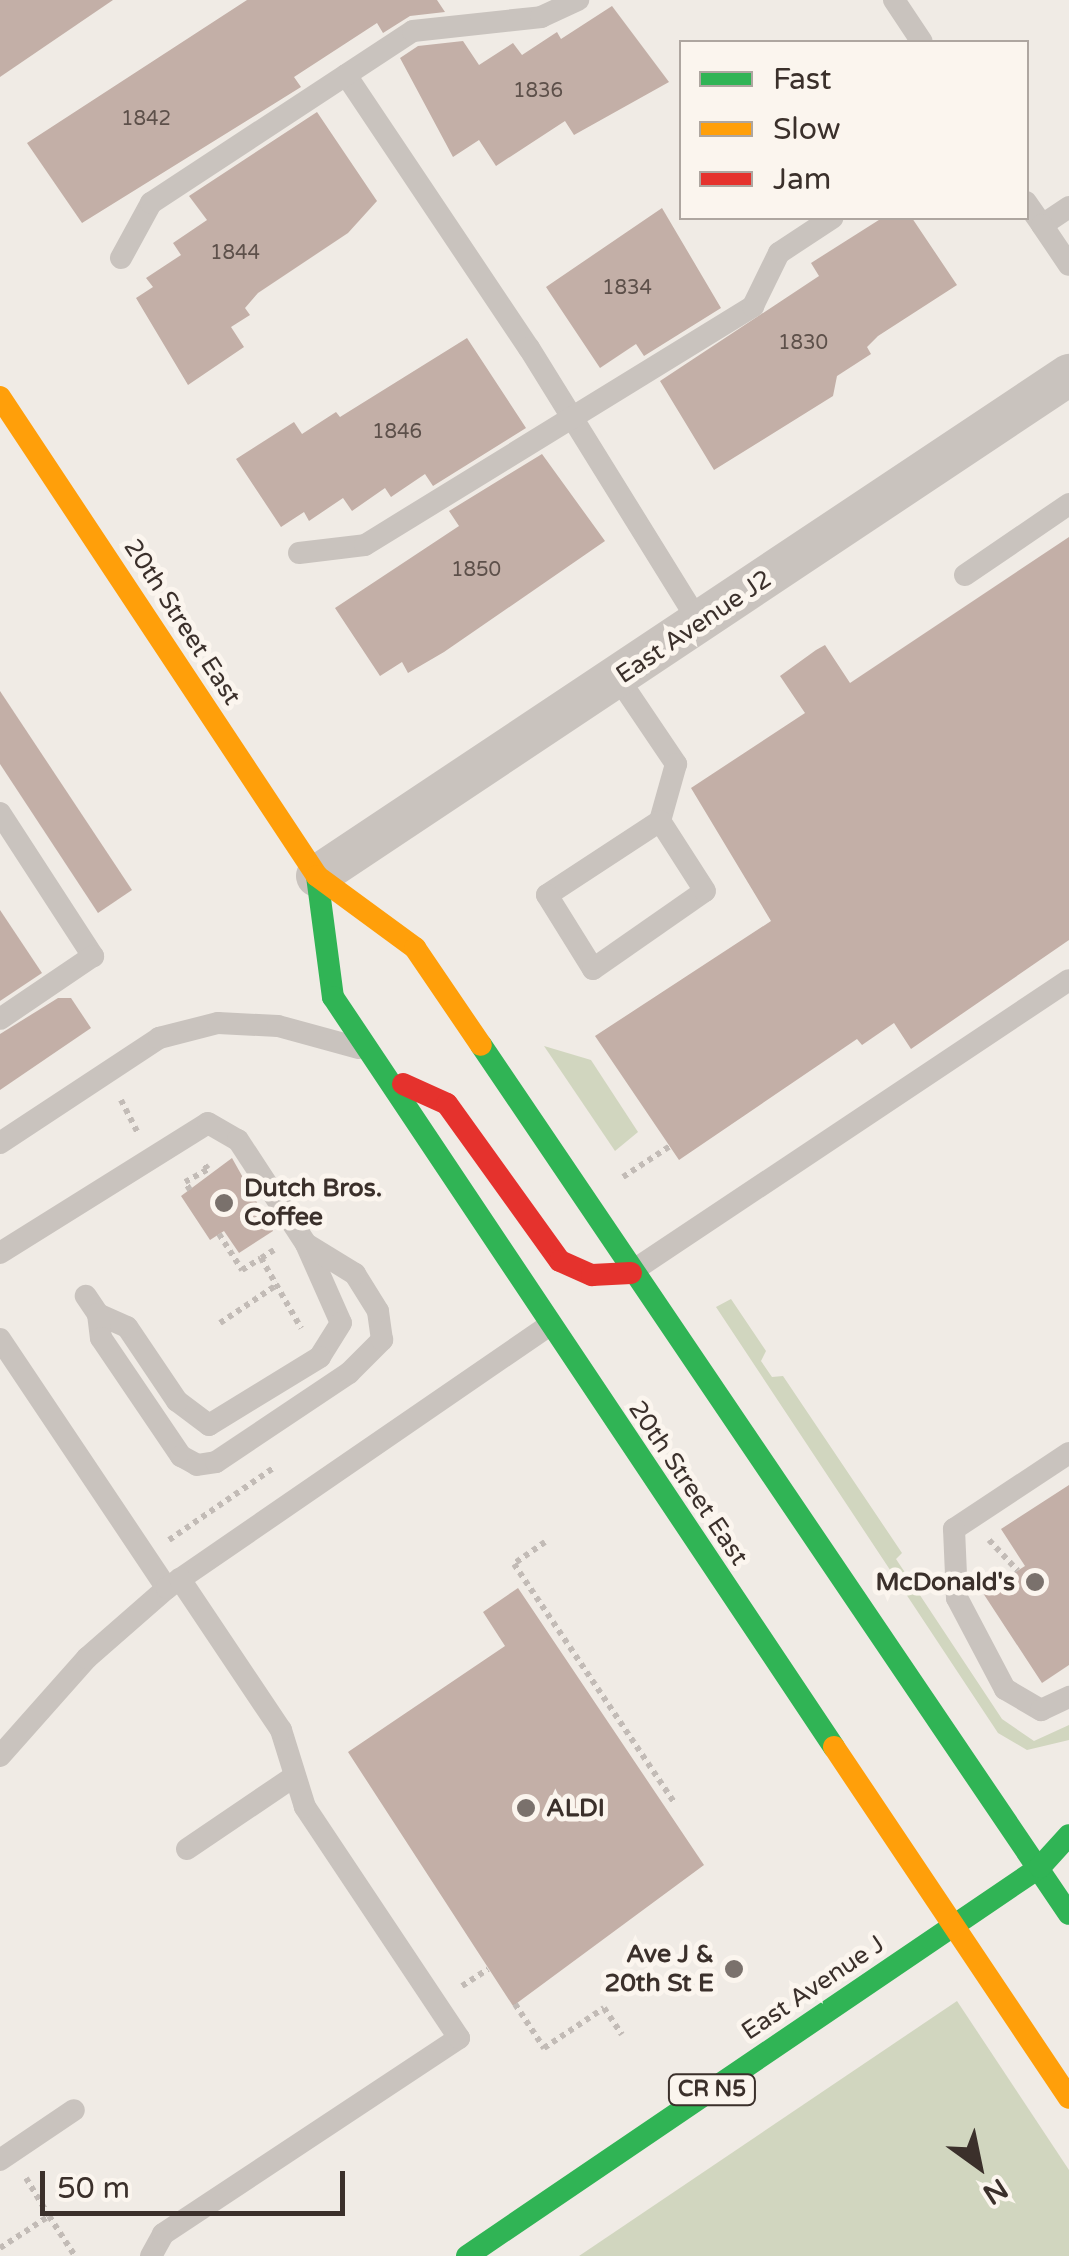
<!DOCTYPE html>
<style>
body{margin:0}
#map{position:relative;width:1069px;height:2256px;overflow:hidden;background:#f0ebe5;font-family:"Varela Round",sans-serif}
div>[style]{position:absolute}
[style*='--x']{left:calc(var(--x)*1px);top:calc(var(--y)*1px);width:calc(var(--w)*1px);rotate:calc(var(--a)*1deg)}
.green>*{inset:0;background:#d1d6bf}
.building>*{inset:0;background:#c3afa7}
.path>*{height:6px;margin-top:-3px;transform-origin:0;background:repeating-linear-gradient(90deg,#c2bbb6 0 5px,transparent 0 10px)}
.lane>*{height:22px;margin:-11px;padding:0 11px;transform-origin:11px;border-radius:11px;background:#c9c3be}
.street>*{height:42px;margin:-21px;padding:0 21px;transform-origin:21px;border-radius:21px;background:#c9c3be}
.fast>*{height:22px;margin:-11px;padding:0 11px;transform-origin:11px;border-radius:11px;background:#30b455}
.slow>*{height:22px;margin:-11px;padding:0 11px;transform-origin:11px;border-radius:11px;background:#ff9f0a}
.jam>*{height:22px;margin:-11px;padding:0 11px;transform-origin:11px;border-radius:11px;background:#e5322d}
.dots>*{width:28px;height:28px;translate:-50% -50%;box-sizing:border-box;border:5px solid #fbf5ee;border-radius:50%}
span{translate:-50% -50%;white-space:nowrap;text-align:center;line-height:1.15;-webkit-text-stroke:10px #fbf5ee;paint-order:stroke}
.number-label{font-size:20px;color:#5d504a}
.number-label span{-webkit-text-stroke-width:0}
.shield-label span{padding:2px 8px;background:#fbf5ee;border:2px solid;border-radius:8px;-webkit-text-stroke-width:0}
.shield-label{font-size:22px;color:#3b302b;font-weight:700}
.street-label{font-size:25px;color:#3b302b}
.poi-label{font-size:25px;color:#3b302b;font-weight:700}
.left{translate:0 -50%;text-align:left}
.right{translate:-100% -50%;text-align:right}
.legend{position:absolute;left:679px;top:40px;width:350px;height:180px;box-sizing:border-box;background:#fbf5ee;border:2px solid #aea6a0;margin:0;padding:12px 18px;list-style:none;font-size:30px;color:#3b302b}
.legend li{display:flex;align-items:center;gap:20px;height:50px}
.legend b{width:50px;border:2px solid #aea6a0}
.north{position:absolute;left:929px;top:2116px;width:100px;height:100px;-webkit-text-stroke:8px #fbf5ee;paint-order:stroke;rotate:147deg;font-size:28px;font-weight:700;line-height:40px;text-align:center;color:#3b302b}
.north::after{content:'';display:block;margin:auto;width:35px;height:45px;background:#3b302b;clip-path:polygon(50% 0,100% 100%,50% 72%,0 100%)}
.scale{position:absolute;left:40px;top:2171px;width:305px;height:45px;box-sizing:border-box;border:5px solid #3b302b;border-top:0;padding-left:12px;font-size:30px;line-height:35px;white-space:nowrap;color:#3b302b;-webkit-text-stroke:8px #fbf5ee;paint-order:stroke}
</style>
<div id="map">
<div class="green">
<i style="clip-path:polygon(544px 1046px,591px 1060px,638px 1132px,615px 1151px)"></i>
<i style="clip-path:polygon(731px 1299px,766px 1351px,761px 1361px,772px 1377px,783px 1376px,902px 1553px,896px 1559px,1002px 1719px,1034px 1741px,1069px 1725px,1069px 1740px,1027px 1750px,998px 1733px,716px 1307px)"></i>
<i style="clip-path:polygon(957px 2001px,1069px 2170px,1069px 2256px,579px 2256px)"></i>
</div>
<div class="building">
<i style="clip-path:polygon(0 0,113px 0,0 77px)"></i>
<i style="clip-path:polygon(247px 0,437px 0,445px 12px,410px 16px,383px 33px,377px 23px,294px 77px,301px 87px,82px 223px,27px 143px)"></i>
<i style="clip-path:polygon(612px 6px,669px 82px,574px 135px,565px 121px,496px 166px,479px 140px,453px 157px,400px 58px,418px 46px,463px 41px,479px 65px,513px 43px,522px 55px,557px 32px,561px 39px)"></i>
<i style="clip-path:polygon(317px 112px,377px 201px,348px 233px,258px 293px,245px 308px,250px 315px,231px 327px,244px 347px,188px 385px,136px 298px,153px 287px,146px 278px,181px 255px,173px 243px,207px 220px,189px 196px)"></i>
<i style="clip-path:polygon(662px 208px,721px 308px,644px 356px,636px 344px,600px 368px,546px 287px)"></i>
<i style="clip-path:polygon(882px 218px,912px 218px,957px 285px,878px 336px,867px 347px,871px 354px,837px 376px,833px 396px,714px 470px,660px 381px,819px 276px,811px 263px)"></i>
<i style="clip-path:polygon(467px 338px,526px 428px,433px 486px,425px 474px,391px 497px,385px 488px,352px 511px,343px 498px,309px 521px,304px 512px,281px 527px,236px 459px,294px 422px,302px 434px,336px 412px,340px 417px)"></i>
<i style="clip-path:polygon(542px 454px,605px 541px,444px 652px,408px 673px,402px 662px,380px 676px,335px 608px,459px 526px,449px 511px)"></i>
<i style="clip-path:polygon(1069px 537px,1069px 940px,911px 1049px,894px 1023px,862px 1045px,857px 1039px,679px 1160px,595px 1036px,771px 921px,691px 788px,805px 713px,780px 676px,816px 650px,825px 645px,850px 683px)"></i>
<i style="clip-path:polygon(0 691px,132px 890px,98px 913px,0 764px)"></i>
<i style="clip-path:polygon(0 910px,42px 973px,0 1001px)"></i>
<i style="clip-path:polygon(58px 998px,71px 998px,91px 1028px,0 1090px,0 1034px)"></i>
<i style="clip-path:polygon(232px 1158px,273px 1231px,239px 1253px,224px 1231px,210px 1240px,181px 1196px)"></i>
<i style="clip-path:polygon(1069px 1485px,1069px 1665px,1042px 1683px,983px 1593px,1025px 1566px,1001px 1529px)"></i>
<i style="clip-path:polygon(518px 1588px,704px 1865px,513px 2006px,348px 1752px,505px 1646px,483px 1612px)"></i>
</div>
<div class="path">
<i style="--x:121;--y:1100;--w:37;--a:63"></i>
<i style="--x:623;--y:1177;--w:56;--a:-33.4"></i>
<i style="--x:190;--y:1190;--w:9;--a:-122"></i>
<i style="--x:185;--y:1182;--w:26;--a:-29"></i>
<i style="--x:208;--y:1169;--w:9;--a:-131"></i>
<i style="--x:219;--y:1234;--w:43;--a:57.4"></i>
<i style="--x:242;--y:1270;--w:22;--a:-32"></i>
<i style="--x:274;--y:1250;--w:15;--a:148"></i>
<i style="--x:261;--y:1258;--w:81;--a:60.3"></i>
<i style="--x:220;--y:1323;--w:70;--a:-33.9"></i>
<i style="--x:169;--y:1540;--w:129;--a:-34.6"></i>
<i style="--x:989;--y:1540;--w:42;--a:46.9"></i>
<i style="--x:545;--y:1542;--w:38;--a:145"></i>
<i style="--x:514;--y:1564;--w:287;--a:56.1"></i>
<i style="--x:462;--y:1986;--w:31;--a:-33"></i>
<i style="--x:515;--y:2004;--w:53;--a:56.6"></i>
<i style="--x:544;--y:2048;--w:72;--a:-33.7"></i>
<i style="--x:604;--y:2008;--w:32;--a:56"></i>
<i style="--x:26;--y:2178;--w:44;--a:58.8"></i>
<i style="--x:0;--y:2248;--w:59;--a:-33.1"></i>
<i style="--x:49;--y:2216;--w:48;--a:57"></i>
</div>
<div class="lane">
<i style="--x:894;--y:0;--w:50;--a:56.3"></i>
<i style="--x:346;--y:75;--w:329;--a:56.2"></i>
<i style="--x:529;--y:348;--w:325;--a:58.2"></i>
<i style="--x:1026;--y:202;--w:28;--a:55"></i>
<i style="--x:1069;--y:207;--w:32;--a:146"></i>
<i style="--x:1042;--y:225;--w:48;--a:56"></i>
<i style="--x:121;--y:258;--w:63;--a:-61.4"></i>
<i style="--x:151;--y:203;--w:313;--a:-33.3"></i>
<i style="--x:413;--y:31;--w:129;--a:-6.2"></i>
<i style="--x:541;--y:17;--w:41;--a:-24.7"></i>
<i style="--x:299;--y:553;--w:66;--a:-6.9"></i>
<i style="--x:365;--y:545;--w:456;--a:-31.6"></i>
<i style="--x:753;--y:306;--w:59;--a:-63.9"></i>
<i style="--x:779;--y:253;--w:64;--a:-33.4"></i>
<i style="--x:965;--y:575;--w:126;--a:-34.3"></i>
<i style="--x:618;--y:678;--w:104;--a:56"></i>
<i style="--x:676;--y:764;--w:59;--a:105.7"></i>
<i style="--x:660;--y:821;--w:135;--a:146.8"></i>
<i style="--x:547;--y:895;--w:87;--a:58.1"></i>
<i style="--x:593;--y:969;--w:136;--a:-34.9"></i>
<i style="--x:705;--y:891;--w:83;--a:-122.7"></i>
<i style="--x:0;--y:813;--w:171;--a:57"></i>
<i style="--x:93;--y:956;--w:112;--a:145.9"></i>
<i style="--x:0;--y:1143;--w:191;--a:-33.4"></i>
<i style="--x:159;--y:1038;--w:61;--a:-14.3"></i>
<i style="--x:218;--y:1023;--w:60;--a:2.9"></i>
<i style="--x:278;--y:1026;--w:84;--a:15.2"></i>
<i style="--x:0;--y:1253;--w:245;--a:-32"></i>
<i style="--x:208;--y:1123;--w:34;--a:30"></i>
<i style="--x:238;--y:1140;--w:124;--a:56.8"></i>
<i style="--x:306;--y:1244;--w:86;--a:66.1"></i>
<i style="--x:341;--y:1323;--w:40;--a:122"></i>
<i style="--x:320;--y:1357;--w:130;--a:148.5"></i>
<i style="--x:209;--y:1425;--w:40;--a:-143"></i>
<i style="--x:177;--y:1401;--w:89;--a:-124"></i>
<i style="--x:127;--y:1327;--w:32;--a:-156"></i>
<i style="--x:98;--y:1314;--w:22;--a:-124"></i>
<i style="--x:631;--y:1272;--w:526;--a:-33.69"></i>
<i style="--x:98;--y:1314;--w:24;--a:83"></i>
<i style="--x:101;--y:1338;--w:143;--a:55.9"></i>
<i style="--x:181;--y:1456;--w:18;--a:29"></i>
<i style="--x:197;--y:1465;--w:19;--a:-9"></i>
<i style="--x:216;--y:1462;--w:160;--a:-33.8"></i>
<i style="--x:349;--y:1373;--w:47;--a:-45"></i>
<i style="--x:382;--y:1340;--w:29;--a:-98"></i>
<i style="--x:378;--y:1311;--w:44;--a:-121.9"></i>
<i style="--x:355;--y:1274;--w:57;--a:-148.5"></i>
<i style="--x:0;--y:1339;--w:300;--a:56.2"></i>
<i style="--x:1069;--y:1453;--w:138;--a:146.5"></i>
<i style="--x:954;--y:1529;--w:69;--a:87.5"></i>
<i style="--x:957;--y:1598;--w:103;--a:62.2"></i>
<i style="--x:1005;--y:1689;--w:42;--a:30.3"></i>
<i style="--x:1041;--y:1710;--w:31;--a:-25"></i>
<i style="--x:0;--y:1756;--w:131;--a:-48.4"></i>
<i style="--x:87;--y:1658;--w:106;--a:-41.2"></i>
<i style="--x:167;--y:1588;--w:462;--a:-34.5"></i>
<i style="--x:187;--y:1849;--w:130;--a:-34.1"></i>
<i style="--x:0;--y:2160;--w:89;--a:-34"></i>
<i style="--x:151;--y:2256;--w:25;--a:-61"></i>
<i style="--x:163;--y:2234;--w:355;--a:-33.5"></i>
<i style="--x:459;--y:2038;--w:278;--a:-123.7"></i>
<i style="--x:305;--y:1807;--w:81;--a:-107.3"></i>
<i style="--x:281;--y:1730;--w:182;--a:-123.8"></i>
</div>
<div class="street">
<i style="--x:317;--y:876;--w:904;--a:-33.67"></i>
</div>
<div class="fast">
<i style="--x:317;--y:876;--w:122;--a:82.5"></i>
<i style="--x:333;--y:997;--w:902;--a:56.26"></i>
<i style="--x:481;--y:1045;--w:1049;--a:55.92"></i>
<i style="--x:467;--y:2256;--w:693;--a:-34.17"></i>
<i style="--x:1040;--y:1867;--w:43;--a:-47.8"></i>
</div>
<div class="slow">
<i style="--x:0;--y:397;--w:574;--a:56.5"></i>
<i style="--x:317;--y:876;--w:122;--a:36.3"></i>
<i style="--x:415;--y:948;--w:117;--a:55.8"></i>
<i style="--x:834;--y:1747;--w:422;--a:56.2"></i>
</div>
<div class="jam">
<i style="--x:403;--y:1084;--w:48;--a:24.4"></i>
<i style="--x:447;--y:1104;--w:193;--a:54.3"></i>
<i style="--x:560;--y:1261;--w:35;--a:24"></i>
<i style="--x:592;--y:1275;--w:39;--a:-3"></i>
</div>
<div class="dots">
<i style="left:224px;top:1203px;background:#7a716c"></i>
<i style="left:1035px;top:1582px;background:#7a716c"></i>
<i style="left:526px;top:1808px;background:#7a716c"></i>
<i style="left:734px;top:1969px;background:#7a716c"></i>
</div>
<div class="number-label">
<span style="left:538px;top:91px">1836</span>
<span style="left:146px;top:119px">1842</span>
<span style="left:235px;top:253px">1844</span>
<span style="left:627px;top:288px">1834</span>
<span style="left:803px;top:343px">1830</span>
<span style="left:397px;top:432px">1846</span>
<span style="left:476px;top:570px">1850</span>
</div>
<div class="shield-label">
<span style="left:712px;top:2090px">CR N5</span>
</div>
<div class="street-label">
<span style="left:182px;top:622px;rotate:57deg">20th Street East</span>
<span style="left:694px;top:627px;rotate:-34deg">East Avenue J2</span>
<span style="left:688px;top:1483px;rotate:56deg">20th Street East</span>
<span style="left:813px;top:1988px;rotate:-34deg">East Avenue J</span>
</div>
<div class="poi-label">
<span class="left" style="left:244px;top:1203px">Dutch Bros.<br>Coffee</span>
<span class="right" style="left:1015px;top:1582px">McDonald's</span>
<span class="left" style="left:546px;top:1808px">ALDI</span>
<span class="right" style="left:714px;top:1969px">Ave J &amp;<br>20th St E</span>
</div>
<ul class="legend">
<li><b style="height:12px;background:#30b455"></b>Fast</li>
<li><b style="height:12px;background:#ff9f0a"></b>Slow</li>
<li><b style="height:12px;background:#e5322d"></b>Jam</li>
</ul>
<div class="north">N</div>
<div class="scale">50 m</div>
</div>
